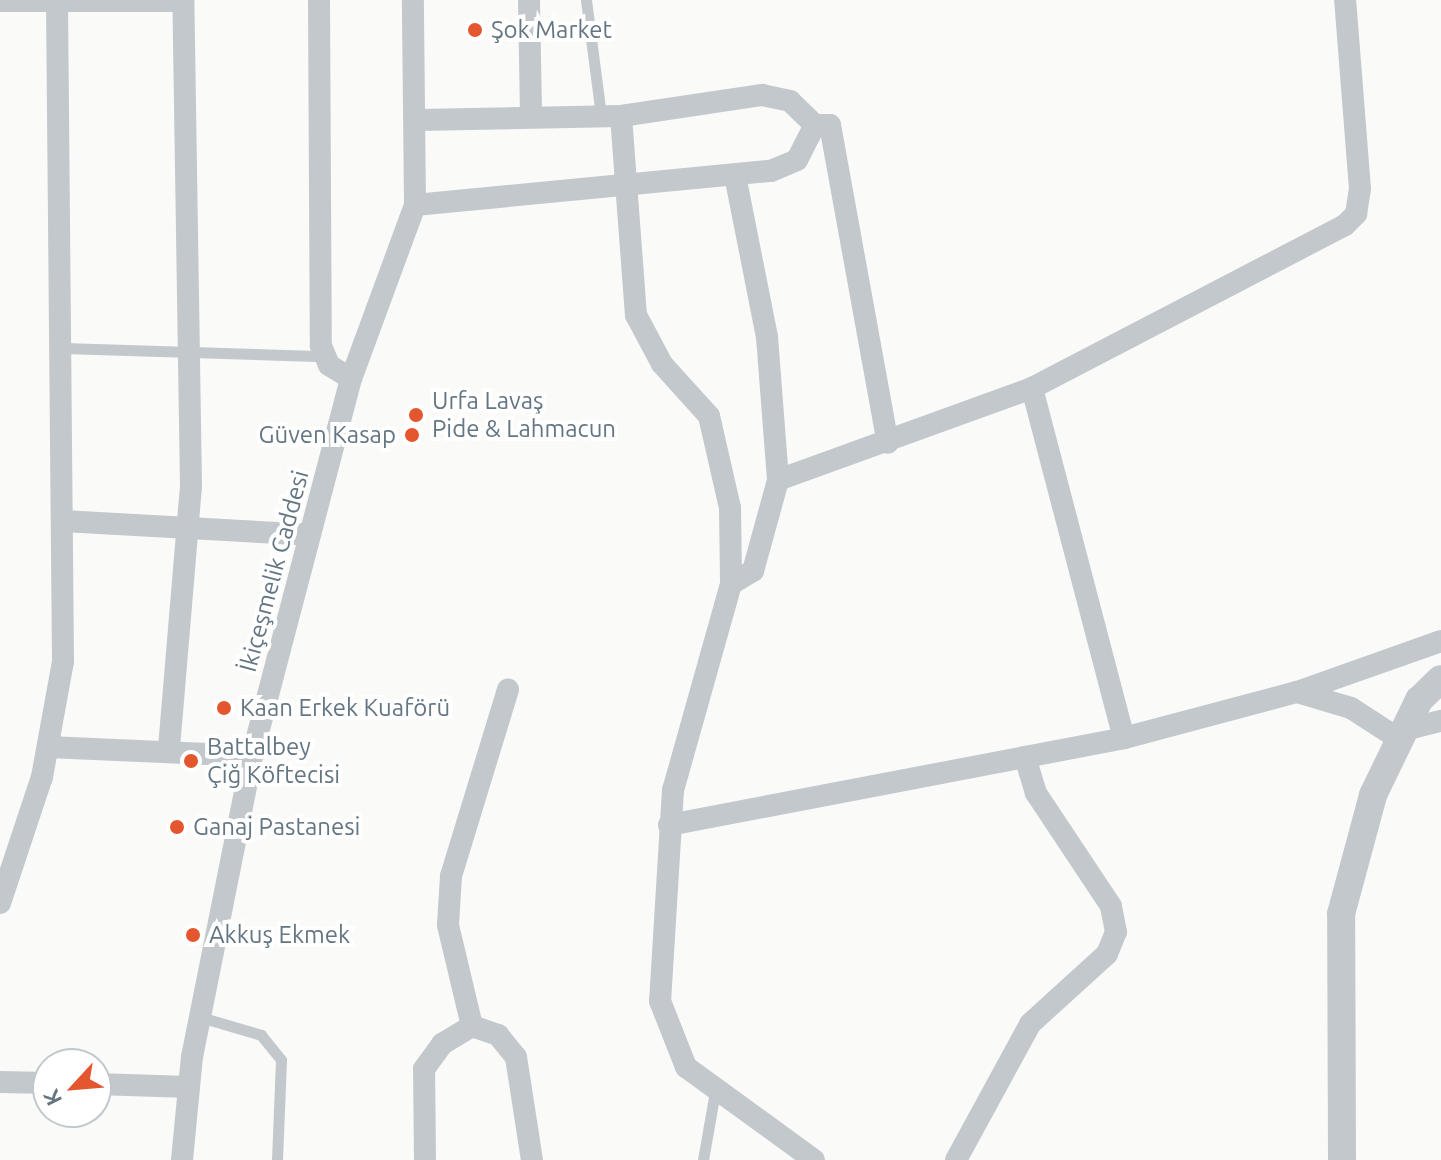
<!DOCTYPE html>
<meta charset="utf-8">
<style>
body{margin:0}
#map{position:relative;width:1441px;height:1160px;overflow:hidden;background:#fafaf8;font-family:Ubuntu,sans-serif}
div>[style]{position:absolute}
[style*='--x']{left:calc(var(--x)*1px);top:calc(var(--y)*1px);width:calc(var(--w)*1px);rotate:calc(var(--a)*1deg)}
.service>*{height:11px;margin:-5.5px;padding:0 5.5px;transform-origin:5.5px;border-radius:5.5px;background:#c3c8cc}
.minor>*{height:22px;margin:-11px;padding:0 11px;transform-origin:11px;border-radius:11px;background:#c3c8cc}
.tertiary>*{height:28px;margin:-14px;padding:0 14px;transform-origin:14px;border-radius:14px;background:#c3c8cc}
.dots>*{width:22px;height:22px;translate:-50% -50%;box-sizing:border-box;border:4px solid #fff;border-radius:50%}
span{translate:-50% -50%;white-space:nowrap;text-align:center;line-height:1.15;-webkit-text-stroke:8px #fff;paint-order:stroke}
.poi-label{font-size:24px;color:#657683}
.left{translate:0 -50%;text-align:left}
.right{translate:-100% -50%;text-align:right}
.street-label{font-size:24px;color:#657683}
.north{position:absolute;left:32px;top:1048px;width:80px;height:80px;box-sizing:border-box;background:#fff;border:2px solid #c1c8cd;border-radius:50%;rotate:244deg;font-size:22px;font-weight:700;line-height:32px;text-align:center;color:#657683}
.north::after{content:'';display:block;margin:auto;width:28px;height:36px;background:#e4572e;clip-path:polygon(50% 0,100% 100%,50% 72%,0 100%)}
</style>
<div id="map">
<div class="service">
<i style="--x:586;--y:0;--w:117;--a:82.6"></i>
<i style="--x:63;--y:348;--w:261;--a:1.8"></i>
<i style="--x:200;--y:1017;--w:64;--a:16.4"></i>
<i style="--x:261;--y:1035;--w:32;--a:51"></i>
<i style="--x:281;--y:1060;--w:100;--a:92.3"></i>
<i style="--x:703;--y:1160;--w:70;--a:-80.1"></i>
</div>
<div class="minor">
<i style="--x:319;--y:0;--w:346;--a:89.7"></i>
<i style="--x:321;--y:346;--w:21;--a:67"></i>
<i style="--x:329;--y:365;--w:26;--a:32"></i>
<i style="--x:529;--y:0;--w:113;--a:89"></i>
<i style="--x:0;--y:1;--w:183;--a:0"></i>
<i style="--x:621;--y:116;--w:200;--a:85.7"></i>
<i style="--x:636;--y:315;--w:55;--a:62"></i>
<i style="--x:662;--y:364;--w:70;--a:47.9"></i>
<i style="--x:709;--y:416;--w:94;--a:77.1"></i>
<i style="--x:730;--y:508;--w:76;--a:89.2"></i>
<i style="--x:731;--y:584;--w:214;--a:105.7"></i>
<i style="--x:673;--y:790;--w:211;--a:93.5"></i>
<i style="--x:660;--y:1001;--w:71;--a:68.5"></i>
<i style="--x:686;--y:1067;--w:158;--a:36"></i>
<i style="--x:418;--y:120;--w:203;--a:-1.1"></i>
<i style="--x:621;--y:116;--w:143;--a:-8.5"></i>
<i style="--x:762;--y:95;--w:29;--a:12"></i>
<i style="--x:790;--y:101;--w:35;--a:44"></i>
<i style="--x:415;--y:205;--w:358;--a:-5.5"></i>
<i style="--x:771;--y:171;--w:28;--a:-23"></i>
<i style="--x:797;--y:160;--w:39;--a:-63"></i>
<i style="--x:815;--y:125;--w:15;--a:0"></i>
<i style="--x:830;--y:125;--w:323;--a:79.7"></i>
<i style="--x:1032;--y:388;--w:362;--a:75.3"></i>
<i style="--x:778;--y:480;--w:270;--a:-19.9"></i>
<i style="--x:1032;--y:388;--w:353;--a:-27.5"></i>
<i style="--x:1345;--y:225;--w:16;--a:-45"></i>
<i style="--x:1356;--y:214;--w:25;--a:-81"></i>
<i style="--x:1360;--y:189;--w:190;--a:-94.5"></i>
<i style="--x:63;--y:521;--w:247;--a:3.2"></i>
<i style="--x:731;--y:584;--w:26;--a:-31"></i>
<i style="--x:753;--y:571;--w:94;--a:-74.6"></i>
<i style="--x:778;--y:480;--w:143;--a:-94.4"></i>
<i style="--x:767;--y:337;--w:164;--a:-101.2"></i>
<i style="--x:1297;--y:692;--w:56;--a:16.5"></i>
<i style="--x:1351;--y:708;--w:57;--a:32.9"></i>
<i style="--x:1404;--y:730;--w:38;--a:-14"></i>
<i style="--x:48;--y:747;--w:204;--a:2.5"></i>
<i style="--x:169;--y:748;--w:262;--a:-85.2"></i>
<i style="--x:191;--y:487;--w:487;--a:-90.9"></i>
<i style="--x:669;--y:825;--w:463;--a:-10.8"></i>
<i style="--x:1124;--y:738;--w:179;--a:-14.9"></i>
<i style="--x:1297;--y:692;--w:153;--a:-19.5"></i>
<i style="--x:0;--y:903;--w:133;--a:-71.6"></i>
<i style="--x:42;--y:777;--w:117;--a:-79.7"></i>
<i style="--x:63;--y:662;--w:662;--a:-90.52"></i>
<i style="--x:472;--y:1026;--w:104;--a:-103.4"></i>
<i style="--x:448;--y:925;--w:49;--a:-86.5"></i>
<i style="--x:451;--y:876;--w:195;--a:-73"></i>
<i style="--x:0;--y:1082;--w:48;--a:1.2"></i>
<i style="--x:96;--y:1084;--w:93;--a:1.8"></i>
<i style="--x:182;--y:1160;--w:103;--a:-84.5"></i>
<i style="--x:192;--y:1057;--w:307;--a:-78.7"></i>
<i style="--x:252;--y:756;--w:390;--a:-75.3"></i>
<i style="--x:351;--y:379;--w:185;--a:-69.8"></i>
<i style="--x:415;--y:205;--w:205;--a:-90.6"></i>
<i style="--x:425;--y:1160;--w:91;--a:-90.6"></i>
<i style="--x:424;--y:1069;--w:31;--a:-54"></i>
<i style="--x:442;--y:1044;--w:35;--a:-31"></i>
<i style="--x:472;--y:1026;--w:28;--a:19"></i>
<i style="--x:498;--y:1035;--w:28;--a:51"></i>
<i style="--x:516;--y:1057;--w:104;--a:81.2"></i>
<i style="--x:956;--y:1160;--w:155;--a:-61.4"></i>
<i style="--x:1030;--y:1024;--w:104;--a:-42.3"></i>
<i style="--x:1107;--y:954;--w:24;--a:-68"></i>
<i style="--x:1116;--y:932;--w:26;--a:-101"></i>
<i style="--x:1111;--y:906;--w:136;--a:-123.6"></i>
<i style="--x:1036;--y:793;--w:38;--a:-107"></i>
</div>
<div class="tertiary">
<i style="--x:1342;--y:1160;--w:246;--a:-90.2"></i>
<i style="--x:1341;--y:914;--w:123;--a:-74.9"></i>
<i style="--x:1373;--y:795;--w:106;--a:-64.2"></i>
<i style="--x:1419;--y:700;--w:30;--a:-44"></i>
</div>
<div class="dots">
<i style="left:475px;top:30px;background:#e4572e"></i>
<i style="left:416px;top:415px;background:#e4572e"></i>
<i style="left:412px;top:435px;background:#e4572e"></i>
<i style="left:224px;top:708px;background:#e4572e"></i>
<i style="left:191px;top:761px;background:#e4572e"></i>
<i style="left:177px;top:827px;background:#e4572e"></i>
<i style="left:193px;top:935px;background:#e4572e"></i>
</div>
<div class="poi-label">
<span class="left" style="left:491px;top:30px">Şok Market</span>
<span class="left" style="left:432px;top:415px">Urfa Lavaş<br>Pide &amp; Lahmacun</span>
<span class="right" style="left:396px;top:435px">Güven Kasap</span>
<span class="left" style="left:240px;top:708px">Kaan Erkek Kuaförü</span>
<span class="left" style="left:207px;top:761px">Battalbey<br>Çiğ Köftecisi</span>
<span class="left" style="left:193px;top:827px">Ganaj Pastanesi</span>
<span class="left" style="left:209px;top:935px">Akkuş Ekmek</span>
</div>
<div class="street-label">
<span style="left:274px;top:571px;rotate:-75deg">İkiçeşmelik Caddesi</span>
</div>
<div class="north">K</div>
</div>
